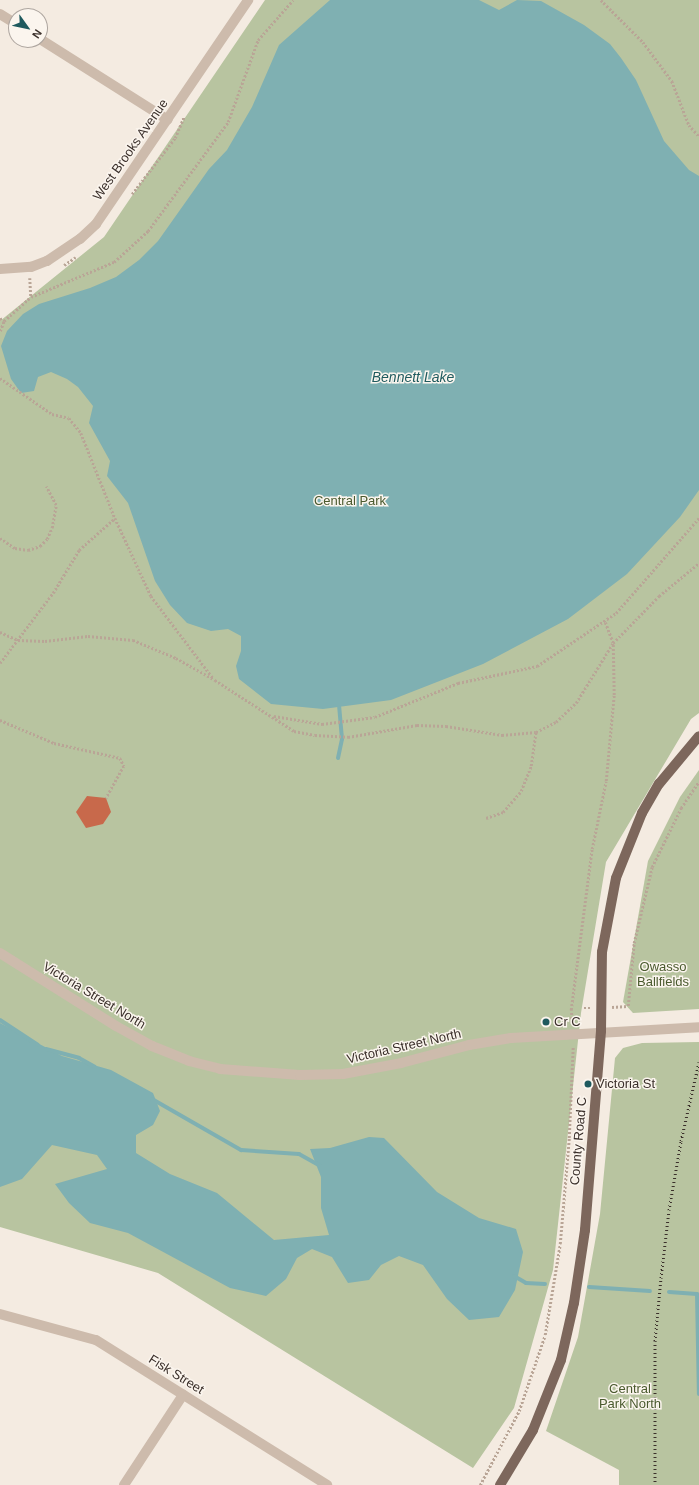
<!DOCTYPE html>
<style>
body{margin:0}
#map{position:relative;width:699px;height:1485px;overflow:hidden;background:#f4ebe1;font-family:Arial,sans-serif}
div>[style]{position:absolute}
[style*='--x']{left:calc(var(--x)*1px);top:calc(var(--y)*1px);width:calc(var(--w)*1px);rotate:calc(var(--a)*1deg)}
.green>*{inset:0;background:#b8c4a0}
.water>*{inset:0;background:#7fb0b2}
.stream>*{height:4px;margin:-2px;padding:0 2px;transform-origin:2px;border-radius:2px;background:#7fb0b2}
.building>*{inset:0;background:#c8694b}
.path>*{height:2.5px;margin-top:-1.25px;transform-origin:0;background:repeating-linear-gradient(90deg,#b9a596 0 2px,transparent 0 4px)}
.minor>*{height:10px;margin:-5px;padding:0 5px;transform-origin:5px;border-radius:5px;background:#cdbbac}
.major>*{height:10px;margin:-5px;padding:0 5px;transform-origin:5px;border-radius:5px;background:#7d675c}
.rail>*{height:3px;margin-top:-1.5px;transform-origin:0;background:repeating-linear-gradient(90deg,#3b302b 0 1px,transparent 0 4px)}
.dots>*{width:11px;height:11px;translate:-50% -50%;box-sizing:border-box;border:2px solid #fbf5ee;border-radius:50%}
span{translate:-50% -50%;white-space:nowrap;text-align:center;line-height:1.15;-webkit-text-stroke:3px #fbf5ee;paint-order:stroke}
.street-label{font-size:13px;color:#3b302b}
.park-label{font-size:13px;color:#4a5a2e}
.poi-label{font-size:13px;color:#3b302b}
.left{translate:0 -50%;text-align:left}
.water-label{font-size:14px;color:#1f5a5e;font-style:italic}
.north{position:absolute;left:8px;top:8px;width:40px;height:40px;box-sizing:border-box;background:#fbf5ee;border:1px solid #aea6a0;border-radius:50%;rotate:123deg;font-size:11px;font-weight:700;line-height:16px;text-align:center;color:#3b302b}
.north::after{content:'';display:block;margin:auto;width:14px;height:18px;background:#1f5a5e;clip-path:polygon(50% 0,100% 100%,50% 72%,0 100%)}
</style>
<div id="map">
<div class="green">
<i style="clip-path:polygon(265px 0,699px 0,699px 713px,691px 719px,606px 862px,581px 1013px,553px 1270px,514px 1408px,473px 1468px,158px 1273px,0 1227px,0 321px,104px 237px)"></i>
<i style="clip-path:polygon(699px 770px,699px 1009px,633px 1013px,623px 1002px,648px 861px,680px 797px)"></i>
<i style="clip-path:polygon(699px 1042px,699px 1485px,619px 1485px,619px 1470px,546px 1431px,578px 1337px,600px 1214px,615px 1058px,623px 1048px,642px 1043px)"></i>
</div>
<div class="water">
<i style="clip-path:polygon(330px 0,479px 0,499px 10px,517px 0,541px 1px,584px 25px,610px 44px,621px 58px,636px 80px,664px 141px,689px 170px,699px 176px,699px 490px,680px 517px,627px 574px,568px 619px,483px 664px,391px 700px,323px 709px,271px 704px,239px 679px,236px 666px,241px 651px,241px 636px,228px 629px,211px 631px,187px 623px,170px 605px,155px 581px,128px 503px,107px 476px,110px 461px,89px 423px,93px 406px,78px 387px,67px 379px,51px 372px,38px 377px,34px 391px,21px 393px,11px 379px,1px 346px,7px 331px,23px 314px,39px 304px,90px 288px,116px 277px,139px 260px,158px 241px,209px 169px,227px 150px,252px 107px,279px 45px)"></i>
<i style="clip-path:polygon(0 1023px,62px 1056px,111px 1070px,153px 1093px,160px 1111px,153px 1125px,136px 1135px,136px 1153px,170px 1174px,217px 1193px,274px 1240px,329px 1235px,321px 1208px,321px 1177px,310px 1149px,330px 1148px,369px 1137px,384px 1138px,437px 1192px,479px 1218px,516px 1229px,523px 1252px,515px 1290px,499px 1317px,469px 1320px,447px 1299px,423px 1265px,399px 1256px,381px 1265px,369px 1280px,348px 1283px,332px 1257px,312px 1249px,297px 1258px,286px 1279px,266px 1296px,230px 1288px,128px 1233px,90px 1223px,69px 1203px,55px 1184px,107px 1169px,97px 1155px,52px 1145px,22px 1179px,0 1187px)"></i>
</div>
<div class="stream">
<i style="--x:338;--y:758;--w:19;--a:-78"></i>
<i style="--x:342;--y:739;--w:32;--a:-95"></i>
<i style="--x:0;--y:1020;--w:45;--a:33.3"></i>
<i style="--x:46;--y:1049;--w:34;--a:15"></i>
<i style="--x:79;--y:1058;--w:18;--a:29"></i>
<i style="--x:152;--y:1099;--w:103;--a:29.8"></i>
<i style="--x:241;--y:1150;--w:58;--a:3.9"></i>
<i style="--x:299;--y:1154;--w:23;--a:29"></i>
<i style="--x:514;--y:1276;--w:14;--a:30"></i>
<i style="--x:526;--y:1283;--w:19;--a:3"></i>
<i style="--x:589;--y:1287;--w:61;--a:3.8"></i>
<i style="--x:669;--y:1292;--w:28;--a:4"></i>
<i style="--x:697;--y:1294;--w:100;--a:88.9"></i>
</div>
<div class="building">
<i style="clip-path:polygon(87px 796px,106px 798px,111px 812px,103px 824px,86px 828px,76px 812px)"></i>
</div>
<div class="path">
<i style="--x:601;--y:0;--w:59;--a:45"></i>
<i style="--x:643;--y:42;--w:49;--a:53.4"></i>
<i style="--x:672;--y:81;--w:47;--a:68.9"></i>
<i style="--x:689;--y:125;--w:15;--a:48"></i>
<i style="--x:132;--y:194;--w:71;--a:-52.5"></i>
<i style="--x:175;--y:138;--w:23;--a:-67"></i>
<i style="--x:64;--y:265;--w:14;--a:-34"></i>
<i style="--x:30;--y:278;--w:19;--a:87"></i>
<i style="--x:0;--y:318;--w:5;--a:37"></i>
<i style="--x:0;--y:331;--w:11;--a:-68"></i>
<i style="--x:4;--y:321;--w:36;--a:-42"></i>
<i style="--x:31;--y:297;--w:90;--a:-22.9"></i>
<i style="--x:114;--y:262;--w:46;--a:-42.4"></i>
<i style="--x:148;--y:231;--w:135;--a:-53.7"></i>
<i style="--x:228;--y:122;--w:87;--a:-69.9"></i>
<i style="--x:258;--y:40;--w:53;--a:-48.8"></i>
<i style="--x:0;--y:378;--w:63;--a:34.7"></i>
<i style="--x:52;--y:414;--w:17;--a:13"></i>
<i style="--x:69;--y:418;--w:19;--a:51"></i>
<i style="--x:81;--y:433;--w:92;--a:68.2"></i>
<i style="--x:115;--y:518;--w:86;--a:65.2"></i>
<i style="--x:151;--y:596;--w:103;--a:52.9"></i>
<i style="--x:0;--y:538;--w:18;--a:34"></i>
<i style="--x:15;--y:548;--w:13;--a:9"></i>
<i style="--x:28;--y:550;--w:13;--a:-18"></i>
<i style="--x:40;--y:546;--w:10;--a:-45"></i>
<i style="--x:47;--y:539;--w:12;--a:-66"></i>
<i style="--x:52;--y:528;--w:23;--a:-80"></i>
<i style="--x:56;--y:505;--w:21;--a:-118"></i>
<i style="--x:0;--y:632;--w:20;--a:24"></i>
<i style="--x:18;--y:640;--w:27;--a:2"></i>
<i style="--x:45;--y:641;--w:43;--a:-6.6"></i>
<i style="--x:88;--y:636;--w:45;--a:5.1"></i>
<i style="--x:133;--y:640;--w:47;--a:22.7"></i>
<i style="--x:176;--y:658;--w:45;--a:29.4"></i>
<i style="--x:215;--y:680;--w:94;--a:32.8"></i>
<i style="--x:294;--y:731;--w:21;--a:11"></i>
<i style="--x:315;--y:735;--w:33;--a:3"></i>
<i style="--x:348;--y:737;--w:70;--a:-9.9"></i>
<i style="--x:417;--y:725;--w:29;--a:2"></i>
<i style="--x:446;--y:726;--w:57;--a:9.1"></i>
<i style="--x:502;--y:735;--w:34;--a:-5"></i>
<i style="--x:536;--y:732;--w:22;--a:-27"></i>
<i style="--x:556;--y:722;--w:28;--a:-44"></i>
<i style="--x:576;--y:703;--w:70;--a:-58.3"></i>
<i style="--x:613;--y:643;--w:66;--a:-45.6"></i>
<i style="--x:659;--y:596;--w:52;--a:-39.5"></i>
<i style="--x:0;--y:663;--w:88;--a:-52.9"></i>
<i style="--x:53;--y:593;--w:50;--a:-58.8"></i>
<i style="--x:79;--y:550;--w:48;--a:-41.6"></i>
<i style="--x:274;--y:716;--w:49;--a:9.5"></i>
<i style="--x:322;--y:724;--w:53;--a:-7.5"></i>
<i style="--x:375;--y:717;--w:90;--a:-22.3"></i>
<i style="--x:458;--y:683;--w:81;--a:-12.1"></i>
<i style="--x:537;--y:666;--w:95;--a:-33.9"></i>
<i style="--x:616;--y:613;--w:126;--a:-48.9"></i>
<i style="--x:0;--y:720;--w:59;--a:23.1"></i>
<i style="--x:54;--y:743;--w:68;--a:12.8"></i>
<i style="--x:120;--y:758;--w:9;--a:63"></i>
<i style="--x:124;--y:766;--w:37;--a:119"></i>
<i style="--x:486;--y:818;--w:18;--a:-19"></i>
<i style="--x:503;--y:812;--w:28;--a:-49"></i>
<i style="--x:521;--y:791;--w:27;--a:-68"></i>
<i style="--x:531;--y:766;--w:34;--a:-82"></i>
<i style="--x:612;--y:1007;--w:16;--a:-4"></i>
<i style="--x:628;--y:1006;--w:63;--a:-84.6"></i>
<i style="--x:634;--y:943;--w:78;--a:-76.7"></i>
<i style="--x:652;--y:867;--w:66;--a:-63.8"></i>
<i style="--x:681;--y:808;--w:32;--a:-56"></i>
<i style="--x:584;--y:1008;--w:7;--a:0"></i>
<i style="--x:572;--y:1023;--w:13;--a:-94"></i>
<i style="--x:571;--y:1010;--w:162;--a:-82.6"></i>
<i style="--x:592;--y:849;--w:69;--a:-78.4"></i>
<i style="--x:606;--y:781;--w:86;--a:-84.7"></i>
<i style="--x:614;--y:695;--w:52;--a:-91.1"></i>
<i style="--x:613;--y:643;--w:22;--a:-111"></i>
<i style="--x:480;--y:1485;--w:84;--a:-62.2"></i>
<i style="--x:519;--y:1411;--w:80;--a:-71.1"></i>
<i style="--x:545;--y:1335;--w:92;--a:-80.6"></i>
<i style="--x:560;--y:1244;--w:106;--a:-85.1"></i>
<i style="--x:569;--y:1138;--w:92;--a:-87.5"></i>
</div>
<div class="minor">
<i style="--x:0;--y:14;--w:19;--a:32"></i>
<i style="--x:40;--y:39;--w:151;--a:32.3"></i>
<i style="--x:0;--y:269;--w:31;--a:-4"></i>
<i style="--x:31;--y:267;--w:17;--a:-21"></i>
<i style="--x:47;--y:261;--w:40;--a:-34"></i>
<i style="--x:80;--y:239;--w:22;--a:-43"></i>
<i style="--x:96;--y:224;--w:271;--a:-55.8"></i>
<i style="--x:0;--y:953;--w:137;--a:32.2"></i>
<i style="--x:116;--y:1026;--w:41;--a:29.1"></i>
<i style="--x:152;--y:1046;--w:40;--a:22"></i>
<i style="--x:189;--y:1061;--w:32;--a:14"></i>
<i style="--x:220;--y:1069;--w:80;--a:4.3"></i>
<i style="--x:300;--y:1075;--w:43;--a:-1.3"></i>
<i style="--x:343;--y:1074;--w:59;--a:-10.7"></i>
<i style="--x:401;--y:1063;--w:70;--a:-14.8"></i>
<i style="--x:469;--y:1045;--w:43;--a:-9.5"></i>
<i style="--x:511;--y:1038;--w:188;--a:-3.3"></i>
<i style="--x:0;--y:1314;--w:99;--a:15.2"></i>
<i style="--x:96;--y:1340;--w:273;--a:32.1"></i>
<i style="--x:124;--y:1485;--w:108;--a:-56.8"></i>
</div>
<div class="major">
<i style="--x:500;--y:1485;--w:64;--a:-59"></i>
<i style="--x:533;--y:1430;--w:75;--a:-68.2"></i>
<i style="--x:561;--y:1360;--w:58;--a:-77.2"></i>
<i style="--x:574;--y:1303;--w:74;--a:-81.4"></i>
<i style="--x:585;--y:1230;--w:200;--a:-85.4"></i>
<i style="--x:601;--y:1031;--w:79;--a:-89.3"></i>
<i style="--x:602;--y:952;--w:75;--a:-79.3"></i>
<i style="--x:616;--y:878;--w:70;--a:-68.2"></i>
<i style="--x:642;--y:813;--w:34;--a:-60"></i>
<i style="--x:659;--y:784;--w:62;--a:-50.2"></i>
</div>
<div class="rail">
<i style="--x:655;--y:1485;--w:144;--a:-90"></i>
<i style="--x:655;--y:1341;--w:63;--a:-84.6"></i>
<i style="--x:661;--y:1278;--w:68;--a:-83.3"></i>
<i style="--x:669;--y:1210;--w:70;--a:-80.1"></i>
<i style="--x:681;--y:1141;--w:81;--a:-77.2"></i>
</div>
<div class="dots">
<i style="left:546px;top:1022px;background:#1f5a5e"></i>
<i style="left:588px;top:1084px;background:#1f5a5e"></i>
</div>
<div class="street-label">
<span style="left:131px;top:150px;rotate:-55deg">West Brooks Avenue</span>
<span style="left:94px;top:996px;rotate:31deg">Victoria Street North</span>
<span style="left:404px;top:1047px;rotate:-13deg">Victoria Street North</span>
<span style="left:579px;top:1141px;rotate:-85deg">County Road C</span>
<span style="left:176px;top:1375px;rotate:32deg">Fisk Street</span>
</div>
<div class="park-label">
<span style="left:350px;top:501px">Central Park</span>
<span style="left:663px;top:975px">Owasso<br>Ballfields</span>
<span style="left:630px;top:1397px">Central<br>Park North</span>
</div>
<div class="poi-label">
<span class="left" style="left:554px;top:1022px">Cr C</span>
<span class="left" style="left:596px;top:1084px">Victoria St</span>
</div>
<div class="water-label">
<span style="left:413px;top:377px">Bennett Lake</span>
</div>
<div class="north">N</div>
</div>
